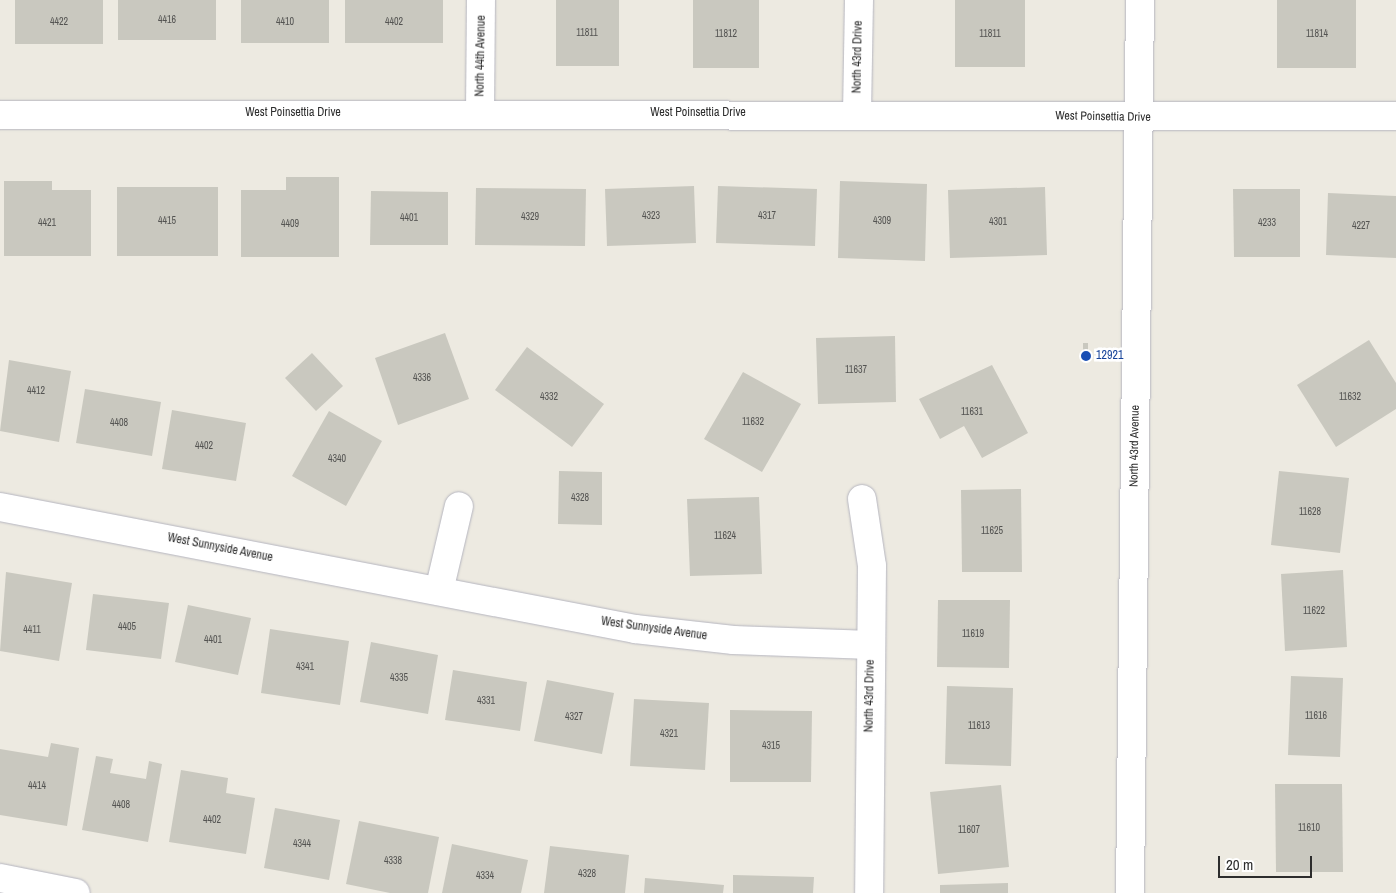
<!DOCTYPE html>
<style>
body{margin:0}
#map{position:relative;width:1396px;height:893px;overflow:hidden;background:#edeae1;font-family:"Archivo Narrow",sans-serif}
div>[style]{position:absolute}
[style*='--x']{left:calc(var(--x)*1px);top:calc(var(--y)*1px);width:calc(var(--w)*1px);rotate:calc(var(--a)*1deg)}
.building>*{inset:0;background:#c9c8bf}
.roads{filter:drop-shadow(0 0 1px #b5b5bf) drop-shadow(0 0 1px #b5b5bf)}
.street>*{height:28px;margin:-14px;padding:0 14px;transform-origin:14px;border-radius:14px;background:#fff}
.secondary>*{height:28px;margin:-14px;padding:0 14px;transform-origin:14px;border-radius:14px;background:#fff}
.dots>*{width:14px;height:14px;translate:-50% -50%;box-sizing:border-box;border:2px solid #fff;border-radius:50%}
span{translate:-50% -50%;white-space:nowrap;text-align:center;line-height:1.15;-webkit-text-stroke:5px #fff;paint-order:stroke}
.number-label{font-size:10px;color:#545452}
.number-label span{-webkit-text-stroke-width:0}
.street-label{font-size:12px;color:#2d2d2d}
.transit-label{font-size:12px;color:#164399}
.left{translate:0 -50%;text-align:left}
.scale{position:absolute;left:1218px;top:856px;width:94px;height:22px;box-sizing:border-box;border:2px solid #2d2d2d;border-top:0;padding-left:6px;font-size:15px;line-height:18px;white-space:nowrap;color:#2d2d2d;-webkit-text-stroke:4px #fff;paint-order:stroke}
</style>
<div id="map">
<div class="building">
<i style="clip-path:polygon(15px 0,103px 0,103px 44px,15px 44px)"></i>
<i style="clip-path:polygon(118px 0,216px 0,216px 40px,118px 40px)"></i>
<i style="clip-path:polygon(241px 0,329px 0,329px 43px,241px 43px)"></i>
<i style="clip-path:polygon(345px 0,443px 0,443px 43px,345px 43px)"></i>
<i style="clip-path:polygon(556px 0,619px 0,619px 66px,556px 66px)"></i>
<i style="clip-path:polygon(693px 0,759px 0,759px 68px,693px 68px)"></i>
<i style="clip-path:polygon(955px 0,1025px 0,1025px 67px,955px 67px)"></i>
<i style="clip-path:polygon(1277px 0,1356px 0,1356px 68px,1277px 68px)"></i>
<i style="clip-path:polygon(286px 177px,339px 177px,339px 257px,241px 257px,241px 190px,286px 190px)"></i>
<i style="clip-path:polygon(4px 181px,52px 181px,52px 190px,91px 190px,91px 256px,4px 256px)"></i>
<i style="clip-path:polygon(840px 181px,927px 184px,925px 261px,838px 258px)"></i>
<i style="clip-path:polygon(694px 186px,696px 243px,607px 246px,605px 189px)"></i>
<i style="clip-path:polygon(718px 186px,817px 189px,815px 246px,716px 243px)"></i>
<i style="clip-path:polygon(117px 187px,218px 187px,218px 256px,117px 256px)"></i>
<i style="clip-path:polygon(1045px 187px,1047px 255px,950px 258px,948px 190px)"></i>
<i style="clip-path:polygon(476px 188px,586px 189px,585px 246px,475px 245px)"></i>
<i style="clip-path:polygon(1233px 189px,1300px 189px,1300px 257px,1234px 257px)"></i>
<i style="clip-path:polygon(371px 191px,448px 192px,448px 245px,370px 245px)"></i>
<i style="clip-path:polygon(1328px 193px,1396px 196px,1396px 258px,1326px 255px)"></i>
<i style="clip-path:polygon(445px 333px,469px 399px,398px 425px,375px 358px)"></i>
<i style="clip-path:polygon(895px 336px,896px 402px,818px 404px,816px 338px)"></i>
<i style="clip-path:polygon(1369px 340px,1396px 383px,1396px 409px,1336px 447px,1297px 385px)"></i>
<i style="clip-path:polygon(1083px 343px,1088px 343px,1088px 359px,1083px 359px)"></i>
<i style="clip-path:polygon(527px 347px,604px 404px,572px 447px,495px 390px)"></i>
<i style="clip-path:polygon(312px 353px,343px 386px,316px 411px,285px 378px)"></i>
<i style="clip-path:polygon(9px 360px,71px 371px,59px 442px,0 431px)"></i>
<i style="clip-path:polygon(992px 365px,1028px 433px,982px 458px,964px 426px,940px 439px,919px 399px)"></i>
<i style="clip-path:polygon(743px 372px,801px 404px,762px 472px,704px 439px)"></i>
<i style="clip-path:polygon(85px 389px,161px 402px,152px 456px,76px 443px)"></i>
<i style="clip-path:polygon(172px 410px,246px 423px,236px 481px,162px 469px)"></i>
<i style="clip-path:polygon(329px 411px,382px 441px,346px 506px,292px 476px)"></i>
<i style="clip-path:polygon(559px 471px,602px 472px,602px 525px,558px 524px)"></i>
<i style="clip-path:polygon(1279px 471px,1349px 478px,1340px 553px,1271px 545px)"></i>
<i style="clip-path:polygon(1021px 489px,1022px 572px,962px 572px,961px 490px)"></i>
<i style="clip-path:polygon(759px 497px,762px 574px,690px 576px,687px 499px)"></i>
<i style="clip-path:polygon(1343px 570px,1347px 647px,1285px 651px,1281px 574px)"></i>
<i style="clip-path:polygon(6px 572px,72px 583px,59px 661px,0 651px)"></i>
<i style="clip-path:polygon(93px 594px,169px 603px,161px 659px,86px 650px)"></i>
<i style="clip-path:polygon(938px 600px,1010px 600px,1009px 668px,937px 667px)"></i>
<i style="clip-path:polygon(188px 605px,251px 618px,238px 675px,175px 662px)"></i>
<i style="clip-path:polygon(270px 629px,349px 641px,340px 705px,261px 693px)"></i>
<i style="clip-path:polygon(371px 642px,438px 655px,428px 714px,360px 702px)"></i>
<i style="clip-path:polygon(453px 670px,527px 682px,520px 731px,445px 720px)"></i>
<i style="clip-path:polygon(1291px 676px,1343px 678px,1340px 757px,1288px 755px)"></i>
<i style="clip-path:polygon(547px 680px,614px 693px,602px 754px,534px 741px)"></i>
<i style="clip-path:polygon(947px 686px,1013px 688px,1011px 766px,945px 764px)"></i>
<i style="clip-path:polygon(634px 699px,709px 703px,705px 770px,630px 766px)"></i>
<i style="clip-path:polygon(730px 710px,812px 711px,811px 782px,730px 782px)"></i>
<i style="clip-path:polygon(51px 743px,79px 748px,67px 826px,0 815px,0 749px,48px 757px)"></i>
<i style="clip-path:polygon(96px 756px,113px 759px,110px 773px,146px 779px,149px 761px,162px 764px,148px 842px,82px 830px)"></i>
<i style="clip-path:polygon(181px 770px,228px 778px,226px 793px,255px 798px,246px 854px,169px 842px)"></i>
<i style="clip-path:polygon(1275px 784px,1342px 784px,1343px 872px,1276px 872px)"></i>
<i style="clip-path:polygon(1001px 785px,1009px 867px,938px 874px,930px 792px)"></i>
<i style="clip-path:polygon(275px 808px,340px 820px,329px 880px,264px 868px)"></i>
<i style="clip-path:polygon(359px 821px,439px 837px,428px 893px,390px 893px,346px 884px)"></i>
<i style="clip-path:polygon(452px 844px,528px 860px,521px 893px,442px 893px)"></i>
<i style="clip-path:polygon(550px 846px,629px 855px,625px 893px,544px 893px)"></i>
<i style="clip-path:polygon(733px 875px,814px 877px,813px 893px,733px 893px)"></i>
<i style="clip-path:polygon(645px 878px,724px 885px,723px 893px,644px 893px)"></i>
<i style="clip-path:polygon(1008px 883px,1008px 893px,940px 893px,940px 885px)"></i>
</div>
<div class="roads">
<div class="street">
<i style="--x:480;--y:112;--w:112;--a:-89.5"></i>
<i style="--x:857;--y:114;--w:114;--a:-89"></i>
<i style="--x:0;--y:115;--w:1396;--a:0.04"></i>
<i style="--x:862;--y:499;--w:68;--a:81.5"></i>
<i style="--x:872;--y:566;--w:327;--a:90.5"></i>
<i style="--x:0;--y:507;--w:647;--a:10.88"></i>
<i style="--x:635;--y:629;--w:99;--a:6.4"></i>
<i style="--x:733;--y:640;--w:138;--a:2.1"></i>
<i style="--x:439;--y:591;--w:87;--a:-76.8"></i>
<i style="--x:0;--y:878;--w:77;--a:11.2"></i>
</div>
<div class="secondary">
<i style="--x:1130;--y:893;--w:893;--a:-89.36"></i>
</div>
</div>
<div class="dots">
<i style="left:1086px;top:356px;background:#1a4fb4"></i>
</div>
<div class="number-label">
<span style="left:167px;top:20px">4416</span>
<span style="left:59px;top:22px">4422</span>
<span style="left:285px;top:22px">4410</span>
<span style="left:394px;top:22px">4402</span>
<span style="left:587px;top:33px">11811</span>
<span style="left:726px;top:34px">11812</span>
<span style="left:990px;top:34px">11811</span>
<span style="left:1317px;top:34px">11814</span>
<span style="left:651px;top:216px">4323</span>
<span style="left:767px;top:216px">4317</span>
<span style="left:530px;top:217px">4329</span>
<span style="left:409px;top:218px">4401</span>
<span style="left:167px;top:221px">4415</span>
<span style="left:882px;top:221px">4309</span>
<span style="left:998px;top:222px">4301</span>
<span style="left:47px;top:223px">4421</span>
<span style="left:1267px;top:223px">4233</span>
<span style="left:290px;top:224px">4409</span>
<span style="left:1361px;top:226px">4227</span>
<span style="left:856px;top:370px">11637</span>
<span style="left:422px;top:378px">4336</span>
<span style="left:36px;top:391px">4412</span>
<span style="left:549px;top:397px">4332</span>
<span style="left:1350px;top:397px">11632</span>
<span style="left:972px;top:412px">11631</span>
<span style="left:753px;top:422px">11632</span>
<span style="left:119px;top:423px">4408</span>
<span style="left:204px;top:446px">4402</span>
<span style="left:337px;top:459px">4340</span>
<span style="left:580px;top:498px">4328</span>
<span style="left:1310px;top:512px">11628</span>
<span style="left:992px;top:531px">11625</span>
<span style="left:725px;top:536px">11624</span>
<span style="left:1314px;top:611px">11622</span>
<span style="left:127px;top:627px">4405</span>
<span style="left:32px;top:630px">4411</span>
<span style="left:973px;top:634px">11619</span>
<span style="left:213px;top:640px">4401</span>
<span style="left:305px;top:667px">4341</span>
<span style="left:399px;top:678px">4335</span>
<span style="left:486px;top:701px">4331</span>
<span style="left:1316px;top:716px">11616</span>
<span style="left:574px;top:717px">4327</span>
<span style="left:979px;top:726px">11613</span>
<span style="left:669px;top:734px">4321</span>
<span style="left:771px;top:746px">4315</span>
<span style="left:37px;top:786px">4414</span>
<span style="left:121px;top:805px">4408</span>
<span style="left:212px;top:820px">4402</span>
<span style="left:1309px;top:828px">11610</span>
<span style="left:969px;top:830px">11607</span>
<span style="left:302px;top:844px">4344</span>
<span style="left:393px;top:861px">4338</span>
<span style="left:587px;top:874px">4328</span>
<span style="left:485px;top:876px">4334</span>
</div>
<div class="street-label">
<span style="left:481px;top:56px;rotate:-89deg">North 44th Avenue</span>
<span style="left:858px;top:57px;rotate:-89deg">North 43rd Drive</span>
<span style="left:293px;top:113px">West Poinsettia Drive</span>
<span style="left:698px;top:113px">West Poinsettia Drive</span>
<span style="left:1103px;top:117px;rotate:1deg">West Poinsettia Drive</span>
<span style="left:1135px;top:446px;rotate:-89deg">North 43rd Avenue</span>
<span style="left:220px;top:548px;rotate:11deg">West Sunnyside Avenue</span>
<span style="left:654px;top:629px;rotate:8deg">West Sunnyside Avenue</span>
<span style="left:870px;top:696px;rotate:-89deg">North 43rd Drive</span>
</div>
<div class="transit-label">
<span class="left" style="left:1096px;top:356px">12921</span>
</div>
<div class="scale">20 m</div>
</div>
